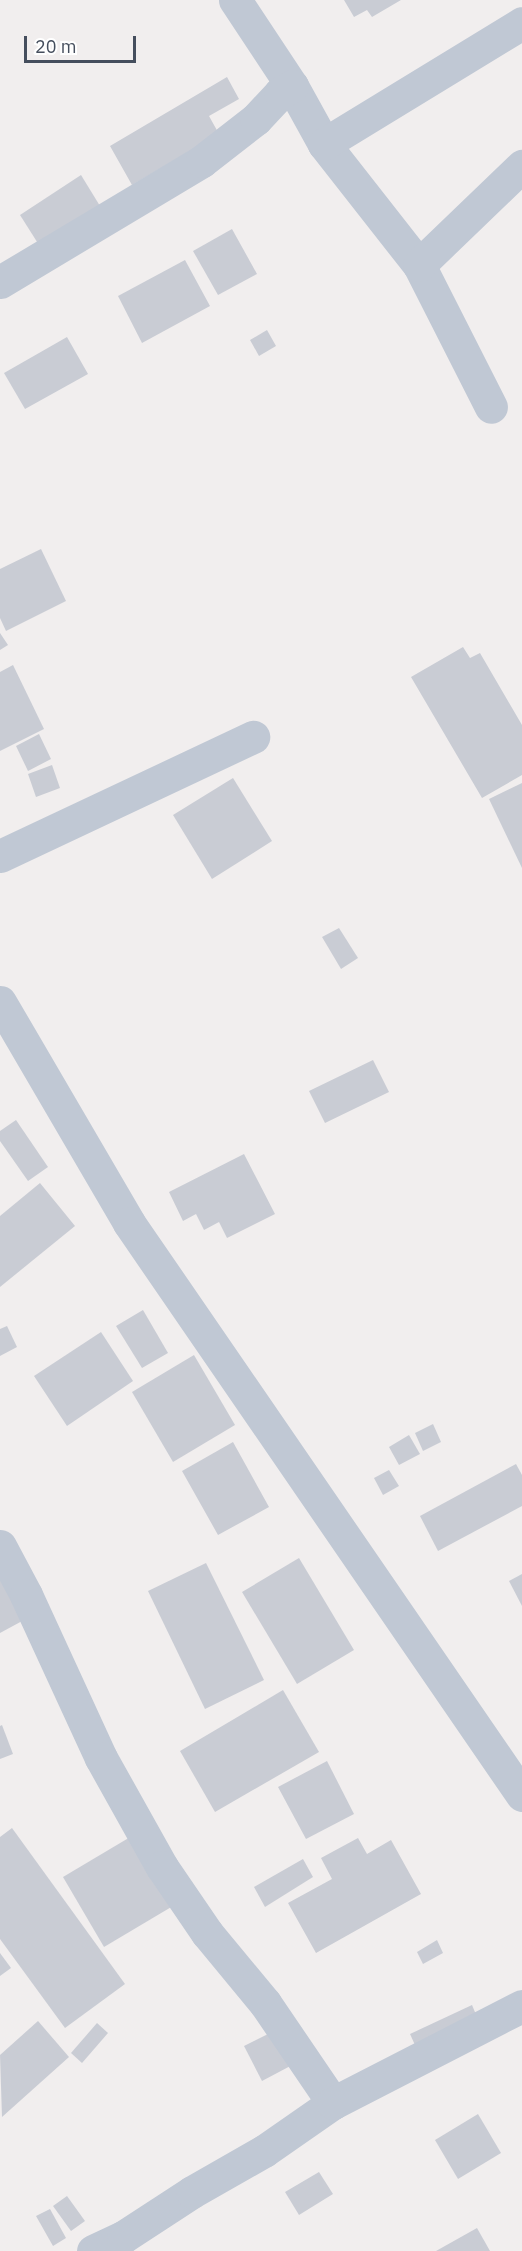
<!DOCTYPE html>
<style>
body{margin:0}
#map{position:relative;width:522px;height:2251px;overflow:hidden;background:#f1eeee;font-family:"IBM Plex Sans",sans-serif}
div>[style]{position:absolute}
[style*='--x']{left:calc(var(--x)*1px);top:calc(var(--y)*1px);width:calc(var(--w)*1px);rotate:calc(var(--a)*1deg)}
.building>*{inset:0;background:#c9ccd4}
.minor>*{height:33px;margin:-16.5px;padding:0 16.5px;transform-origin:16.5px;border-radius:16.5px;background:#c0c8d4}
span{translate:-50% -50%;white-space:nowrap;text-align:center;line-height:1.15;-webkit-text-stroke:5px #fff;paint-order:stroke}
.scale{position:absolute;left:24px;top:36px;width:112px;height:27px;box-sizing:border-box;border:3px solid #454e5d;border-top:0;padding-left:8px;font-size:18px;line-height:21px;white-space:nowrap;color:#454e5d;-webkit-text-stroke:4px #fff;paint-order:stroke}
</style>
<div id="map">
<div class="building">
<i style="clip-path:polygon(344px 0,401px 0,372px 17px,367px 10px,354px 17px)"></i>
<i style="clip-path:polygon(227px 77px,239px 99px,209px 116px,219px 134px,132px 185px,110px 146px)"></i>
<i style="clip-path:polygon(81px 175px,100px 206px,39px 245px,20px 215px)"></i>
<i style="clip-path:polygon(232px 229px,257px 274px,218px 295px,193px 251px)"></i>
<i style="clip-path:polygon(185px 260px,210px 306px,142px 343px,118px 296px)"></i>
<i style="clip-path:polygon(267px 330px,276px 346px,259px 356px,250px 340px)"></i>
<i style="clip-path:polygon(67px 337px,88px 374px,25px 409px,4px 373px)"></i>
<i style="clip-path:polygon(41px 549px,66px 601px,6px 631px,0 618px,0 569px)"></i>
<i style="clip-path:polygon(0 633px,8px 645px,0 650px)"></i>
<i style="clip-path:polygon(463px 647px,470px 658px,480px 653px,522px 725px,522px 775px,482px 798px,411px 677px)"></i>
<i style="clip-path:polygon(13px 665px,44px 729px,0 751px,0 672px)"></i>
<i style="clip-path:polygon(39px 734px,51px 759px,28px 771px,16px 746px)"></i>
<i style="clip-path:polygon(52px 765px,60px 788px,36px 797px,28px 774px)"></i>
<i style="clip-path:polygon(233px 778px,272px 841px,212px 879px,173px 815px)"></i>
<i style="clip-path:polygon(522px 783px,522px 868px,489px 799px)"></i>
<i style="clip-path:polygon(339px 928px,358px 958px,341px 969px,322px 937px)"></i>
<i style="clip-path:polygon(373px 1060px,389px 1092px,325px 1123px,309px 1091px)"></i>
<i style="clip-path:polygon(16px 1120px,48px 1167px,28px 1181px,0 1141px,0 1131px)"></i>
<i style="clip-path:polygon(244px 1154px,275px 1214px,227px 1238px,219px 1222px,204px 1230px,196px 1214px,183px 1221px,169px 1192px)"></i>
<i style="clip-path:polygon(40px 1183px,75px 1226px,0 1287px,0 1216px)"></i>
<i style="clip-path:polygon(143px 1310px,168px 1353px,142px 1368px,116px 1326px)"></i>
<i style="clip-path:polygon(7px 1326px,17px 1347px,0 1356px,0 1329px)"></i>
<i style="clip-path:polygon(101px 1332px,133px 1381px,67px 1426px,34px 1376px)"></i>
<i style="clip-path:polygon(194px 1355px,235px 1425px,173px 1462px,132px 1392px)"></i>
<i style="clip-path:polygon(433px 1424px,441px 1442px,423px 1451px,415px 1433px)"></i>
<i style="clip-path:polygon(409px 1435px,420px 1454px,399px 1465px,389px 1447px)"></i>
<i style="clip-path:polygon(233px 1442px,269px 1507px,218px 1535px,182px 1471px)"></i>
<i style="clip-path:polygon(516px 1464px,522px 1475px,522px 1506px,438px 1551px,420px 1516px)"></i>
<i style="clip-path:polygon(389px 1470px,399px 1486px,383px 1495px,374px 1478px)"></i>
<i style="clip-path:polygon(299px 1558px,354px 1650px,297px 1684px,242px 1592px)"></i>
<i style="clip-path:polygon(206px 1563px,264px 1680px,205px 1709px,148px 1591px)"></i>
<i style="clip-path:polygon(0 1565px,24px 1620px,0 1633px)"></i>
<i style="clip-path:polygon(522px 1574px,522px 1606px,509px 1581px)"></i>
<i style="clip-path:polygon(283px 1690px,319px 1752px,215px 1812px,180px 1751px)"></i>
<i style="clip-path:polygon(2px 1725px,13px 1754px,0 1759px,0 1726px)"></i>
<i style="clip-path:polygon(327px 1761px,354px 1814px,306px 1839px,278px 1787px)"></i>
<i style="clip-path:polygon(12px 1828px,125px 1984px,65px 2028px,0 1939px,0 1837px)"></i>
<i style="clip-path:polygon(137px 1833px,178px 1903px,104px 1947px,63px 1877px)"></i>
<i style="clip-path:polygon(358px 1838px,367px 1854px,391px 1840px,421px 1894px,316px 1953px,288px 1903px,332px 1879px,321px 1858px)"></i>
<i style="clip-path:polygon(303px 1859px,313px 1877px,265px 1907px,254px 1887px)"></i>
<i style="clip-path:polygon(437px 1940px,443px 1953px,423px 1964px,417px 1952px)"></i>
<i style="clip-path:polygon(0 1953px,11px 1968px,0 1976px)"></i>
<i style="clip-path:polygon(472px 2005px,477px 2017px,415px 2045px,410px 2034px)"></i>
<i style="clip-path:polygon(38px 2021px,69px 2057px,2px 2117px,0 2055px)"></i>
<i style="clip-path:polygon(97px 2023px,108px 2033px,82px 2063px,71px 2053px)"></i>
<i style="clip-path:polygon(278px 2029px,296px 2063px,262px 2081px,244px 2046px)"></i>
<i style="clip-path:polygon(478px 2114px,501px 2153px,458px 2179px,435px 2140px)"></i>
<i style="clip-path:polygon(319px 2172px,333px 2194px,299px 2215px,285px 2192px)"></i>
<i style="clip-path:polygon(67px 2196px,85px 2221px,71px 2231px,53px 2206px)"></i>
<i style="clip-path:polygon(50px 2209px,66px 2238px,53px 2246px,36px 2216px)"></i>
<i style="clip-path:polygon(477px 2228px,490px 2251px,436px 2251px)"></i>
</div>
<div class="minor">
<i style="--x:235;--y:0;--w:103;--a:56.5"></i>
<i style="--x:292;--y:86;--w:66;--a:61.1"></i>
<i style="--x:324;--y:144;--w:154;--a:51.9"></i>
<i style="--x:419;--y:265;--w:159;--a:63.1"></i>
<i style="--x:324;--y:144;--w:232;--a:-31.4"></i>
<i style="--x:419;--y:265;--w:143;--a:-43.9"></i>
<i style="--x:0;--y:282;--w:235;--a:-30.9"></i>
<i style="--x:202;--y:161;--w:68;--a:-37.9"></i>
<i style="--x:256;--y:119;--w:35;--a:-47"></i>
<i style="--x:280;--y:93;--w:14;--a:-30"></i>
<i style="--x:0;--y:856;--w:280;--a:-25.2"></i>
<i style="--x:0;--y:1002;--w:256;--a:59.7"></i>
<i style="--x:129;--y:1223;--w:694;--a:55.51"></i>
<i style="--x:0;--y:1546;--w:55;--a:62"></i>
<i style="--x:26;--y:1595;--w:179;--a:65.3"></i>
<i style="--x:101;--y:1758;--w:125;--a:60.8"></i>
<i style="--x:162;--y:1867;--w:80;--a:55.7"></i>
<i style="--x:207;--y:1933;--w:91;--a:50.4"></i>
<i style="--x:265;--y:2003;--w:121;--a:55.8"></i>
<i style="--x:93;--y:2251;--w:33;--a:-25"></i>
<i style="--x:123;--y:2237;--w:82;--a:-33.1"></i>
<i style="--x:192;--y:2192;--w:83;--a:-29.7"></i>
<i style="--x:264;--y:2151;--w:84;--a:-34.8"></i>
<i style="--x:333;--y:2103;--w:212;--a:-27.2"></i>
</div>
<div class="scale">20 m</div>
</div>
